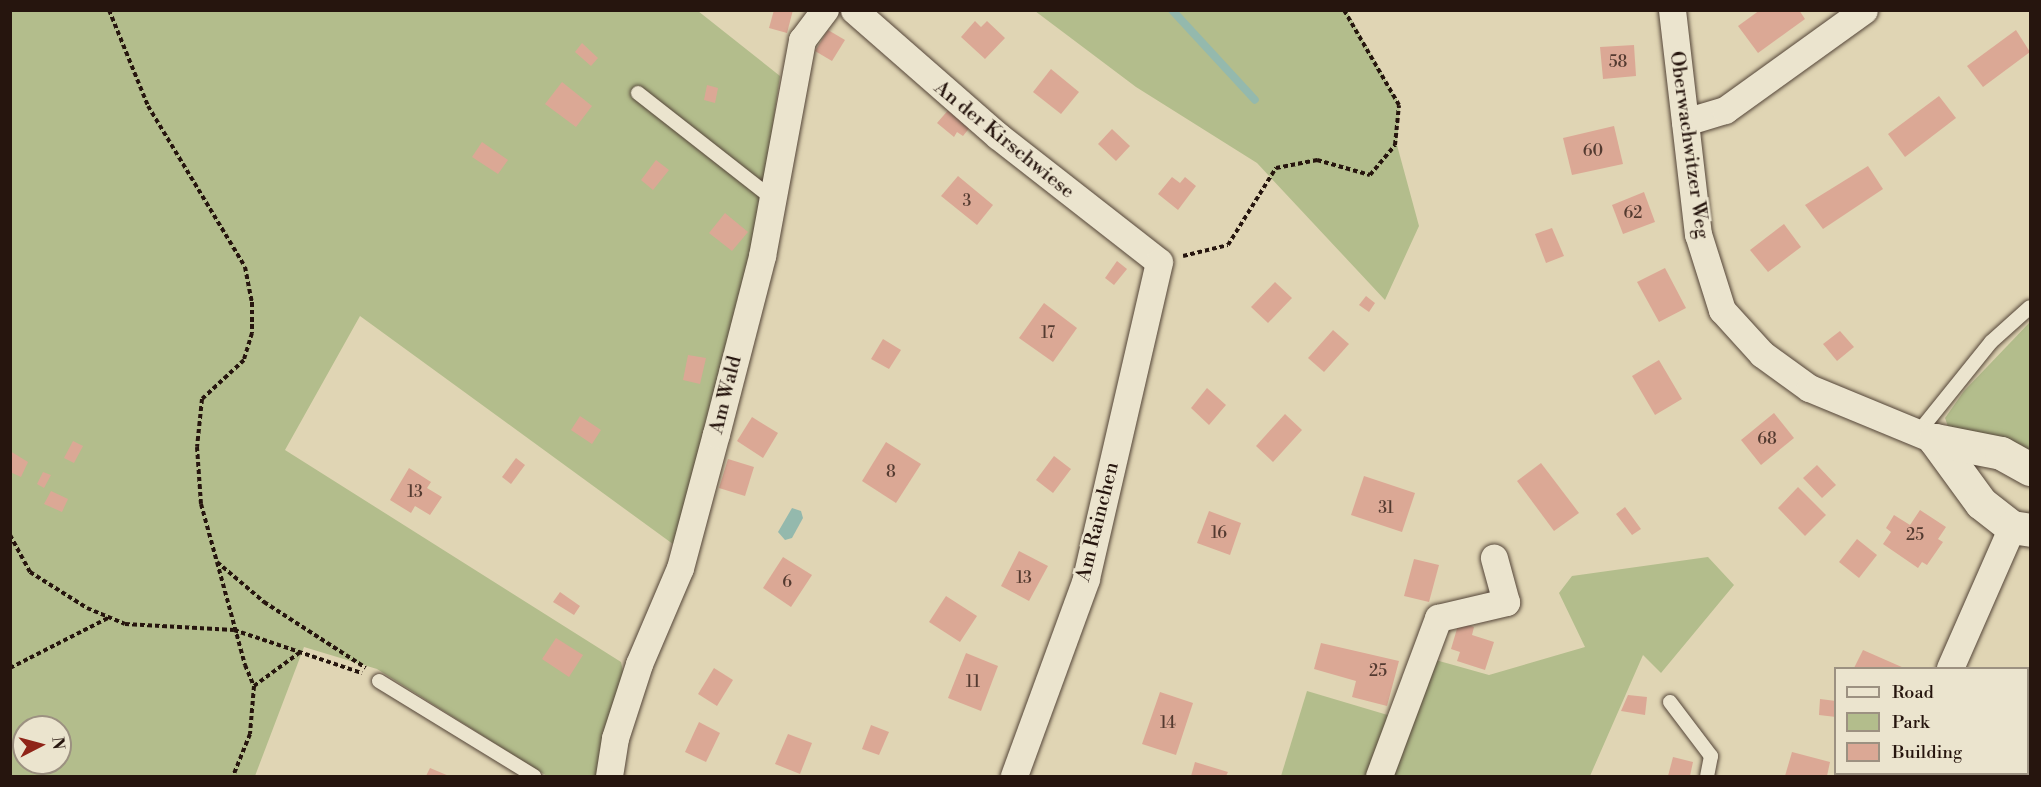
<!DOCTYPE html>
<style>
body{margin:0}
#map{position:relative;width:2041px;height:787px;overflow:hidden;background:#e0d5b4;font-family:"Libre Bodoni",serif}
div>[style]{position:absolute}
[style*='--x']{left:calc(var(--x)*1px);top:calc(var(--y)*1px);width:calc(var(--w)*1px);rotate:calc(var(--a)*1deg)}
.green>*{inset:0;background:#b3bd8c}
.water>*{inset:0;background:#94b9ad}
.stream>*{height:8px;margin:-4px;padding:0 4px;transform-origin:4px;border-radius:4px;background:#94b9ad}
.building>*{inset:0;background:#dba895}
.path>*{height:4px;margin-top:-2px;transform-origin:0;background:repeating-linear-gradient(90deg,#26150e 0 4.5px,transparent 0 7.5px)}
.roads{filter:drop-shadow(0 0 2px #544538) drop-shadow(0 0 2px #544538)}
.service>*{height:14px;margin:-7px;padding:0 7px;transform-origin:7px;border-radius:7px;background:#ebe4ce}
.minor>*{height:27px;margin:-13.5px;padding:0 13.5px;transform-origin:13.5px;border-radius:13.5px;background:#ebe4ce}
.tertiary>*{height:33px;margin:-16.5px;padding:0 16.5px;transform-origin:16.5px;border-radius:16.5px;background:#ebe4ce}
span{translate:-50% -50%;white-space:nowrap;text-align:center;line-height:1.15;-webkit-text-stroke:5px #ebe4ce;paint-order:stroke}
.number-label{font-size:16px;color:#533a30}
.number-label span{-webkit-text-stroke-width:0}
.street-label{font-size:20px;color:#26150e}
.frame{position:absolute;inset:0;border:12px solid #26150e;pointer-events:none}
.legend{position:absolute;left:1834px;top:667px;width:195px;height:108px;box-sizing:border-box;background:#ebe4ce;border:2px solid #9c9181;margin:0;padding:8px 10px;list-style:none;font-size:18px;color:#26150e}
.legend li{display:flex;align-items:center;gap:12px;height:30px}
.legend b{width:30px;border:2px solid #9c9181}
.north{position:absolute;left:12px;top:715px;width:60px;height:60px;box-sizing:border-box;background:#ebe4ce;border:2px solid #9c9181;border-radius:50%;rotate:84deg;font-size:16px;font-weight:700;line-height:24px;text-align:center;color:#26150e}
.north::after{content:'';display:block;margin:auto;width:21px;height:27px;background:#8f2418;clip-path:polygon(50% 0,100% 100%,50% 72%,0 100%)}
</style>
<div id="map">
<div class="green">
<i style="clip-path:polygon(evenodd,10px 11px,698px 11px,780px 76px,765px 180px,745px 275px,677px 547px,360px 316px,285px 450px,621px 662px,624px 676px,602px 776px,547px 776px,377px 669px,304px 647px,255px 776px,11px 776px,10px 11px,24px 727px,60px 727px,60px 763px,24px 763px,24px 727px)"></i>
<i style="clip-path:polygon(1035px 11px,1347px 11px,1400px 105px,1397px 145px,1419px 226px,1385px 300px,1257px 163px,1136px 87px)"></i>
<i style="clip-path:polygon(2030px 322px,2030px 461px,1949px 429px,1945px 418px,1964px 391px)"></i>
<i style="clip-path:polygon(1708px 557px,1734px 585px,1661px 673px,1643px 655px,1590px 776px,1389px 776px,1432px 659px,1489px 675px,1585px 647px,1559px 593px,1572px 576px)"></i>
<i style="clip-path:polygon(1307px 691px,1391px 716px,1371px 776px,1281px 776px)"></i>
</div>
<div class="water">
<i style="clip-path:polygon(792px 508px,801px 511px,803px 518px,792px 538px,785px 540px,778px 532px)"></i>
</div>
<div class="stream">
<i style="--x:1172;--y:10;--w:122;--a:47.3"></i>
</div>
<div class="building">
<i style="clip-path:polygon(774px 10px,793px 10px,787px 33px,769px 28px)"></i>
<i style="clip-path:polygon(1760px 10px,1799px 10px,1805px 19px,1758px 53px,1738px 26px)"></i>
<i style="clip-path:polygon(975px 21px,981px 27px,987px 21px,1005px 38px,985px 59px,961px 37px)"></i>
<i style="clip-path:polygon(828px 30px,845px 40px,832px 61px,815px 51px)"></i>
<i style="clip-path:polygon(2016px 30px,2030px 52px,1983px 87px,1967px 66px)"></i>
<i style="clip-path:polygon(582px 43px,598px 58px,591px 66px,575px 52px)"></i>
<i style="clip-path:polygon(1634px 45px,1636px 76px,1603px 79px,1600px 47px)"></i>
<i style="clip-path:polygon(1051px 69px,1079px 92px,1061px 114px,1033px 92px)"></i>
<i style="clip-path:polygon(562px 82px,592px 106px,576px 127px,545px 104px)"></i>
<i style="clip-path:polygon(707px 85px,718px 88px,715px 103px,704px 100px)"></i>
<i style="clip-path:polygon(1939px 96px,1956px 118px,1905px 157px,1888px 134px)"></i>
<i style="clip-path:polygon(950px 108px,971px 126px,963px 136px,957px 132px,954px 137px,937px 123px)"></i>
<i style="clip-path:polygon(1614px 126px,1623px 164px,1572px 175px,1563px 138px)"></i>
<i style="clip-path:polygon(1112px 129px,1130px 146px,1116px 161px,1098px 144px)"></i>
<i style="clip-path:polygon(482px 142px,508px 160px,498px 174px,472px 157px)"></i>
<i style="clip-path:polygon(656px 160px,669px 170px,653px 190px,641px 180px)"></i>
<i style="clip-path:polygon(1868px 166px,1883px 189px,1823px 229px,1805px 205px)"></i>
<i style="clip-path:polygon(958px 176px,993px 205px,977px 225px,941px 196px)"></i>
<i style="clip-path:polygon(1172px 177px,1180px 183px,1185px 177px,1196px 186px,1178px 210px,1158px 194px)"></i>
<i style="clip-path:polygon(1644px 192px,1655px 222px,1623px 234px,1612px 205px)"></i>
<i style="clip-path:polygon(725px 213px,748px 232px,732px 251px,709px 233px)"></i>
<i style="clip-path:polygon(1784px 224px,1801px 247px,1768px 272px,1750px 250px)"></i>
<i style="clip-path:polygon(1552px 228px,1564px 256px,1546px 263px,1535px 234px)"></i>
<i style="clip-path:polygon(1117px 261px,1127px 269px,1114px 285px,1105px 278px)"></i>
<i style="clip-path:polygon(1665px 268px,1686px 308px,1659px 322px,1637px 282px)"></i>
<i style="clip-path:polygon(1275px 282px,1292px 298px,1268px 323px,1251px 307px)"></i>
<i style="clip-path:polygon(1366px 296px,1375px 303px,1369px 312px,1359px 305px)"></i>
<i style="clip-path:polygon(1044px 303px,1077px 328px,1053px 362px,1019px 338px)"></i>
<i style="clip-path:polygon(1333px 330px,1349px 344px,1324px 372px,1308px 358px)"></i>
<i style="clip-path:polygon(1840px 331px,1854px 347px,1837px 361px,1823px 344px)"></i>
<i style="clip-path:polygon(883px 339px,901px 350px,889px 369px,871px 359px)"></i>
<i style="clip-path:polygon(688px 355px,706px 358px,700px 384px,683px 380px)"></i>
<i style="clip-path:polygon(1659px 360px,1682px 399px,1655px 415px,1632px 376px)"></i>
<i style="clip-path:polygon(1207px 388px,1226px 405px,1209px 425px,1191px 408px)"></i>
<i style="clip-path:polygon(1774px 413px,1794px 438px,1761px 465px,1741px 440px)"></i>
<i style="clip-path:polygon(1285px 414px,1302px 430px,1273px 462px,1256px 446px)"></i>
<i style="clip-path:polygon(580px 416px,601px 430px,592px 444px,571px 430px)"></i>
<i style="clip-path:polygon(752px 417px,778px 433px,763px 458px,737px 441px)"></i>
<i style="clip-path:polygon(73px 441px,83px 446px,74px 463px,64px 458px)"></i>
<i style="clip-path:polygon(886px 442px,921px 464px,896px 503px,862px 481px)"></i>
<i style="clip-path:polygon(10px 451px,28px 462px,21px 477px,10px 472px)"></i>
<i style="clip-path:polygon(1054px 456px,1071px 469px,1053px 493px,1036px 480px)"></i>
<i style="clip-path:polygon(516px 458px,525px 465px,511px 484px,502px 477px)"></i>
<i style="clip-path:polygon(728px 459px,754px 467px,745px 496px,719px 488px)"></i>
<i style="clip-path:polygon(1541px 463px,1579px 513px,1554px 531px,1517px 481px)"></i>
<i style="clip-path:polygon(1817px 465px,1836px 485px,1822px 498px,1803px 478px)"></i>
<i style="clip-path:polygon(409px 468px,431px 482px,427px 488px,442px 497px,430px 515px,415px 506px,411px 513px,390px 500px)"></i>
<i style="clip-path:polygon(43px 472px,51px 475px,44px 488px,37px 484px)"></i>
<i style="clip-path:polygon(1364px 476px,1415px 493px,1402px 532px,1351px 515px)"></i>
<i style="clip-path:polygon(1798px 487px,1826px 515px,1805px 536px,1778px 508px)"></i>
<i style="clip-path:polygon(51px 491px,68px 499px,62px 512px,44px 504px)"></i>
<i style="clip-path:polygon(1625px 507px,1641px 529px,1632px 535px,1616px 514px)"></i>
<i style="clip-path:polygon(1920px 510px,1946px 527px,1938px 539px,1943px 542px,1927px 565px,1922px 562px,1918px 568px,1883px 544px,1891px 532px,1886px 528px,1894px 515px,1910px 525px)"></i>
<i style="clip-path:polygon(1209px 511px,1241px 523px,1230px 555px,1197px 543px)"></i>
<i style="clip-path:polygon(1857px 539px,1877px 555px,1859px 578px,1839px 562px)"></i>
<i style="clip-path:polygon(1019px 551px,1048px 566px,1029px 601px,1001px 586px)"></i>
<i style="clip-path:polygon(783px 557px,812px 575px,791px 607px,763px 588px)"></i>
<i style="clip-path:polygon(1414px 559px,1439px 565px,1429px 602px,1404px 596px)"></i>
<i style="clip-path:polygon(560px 592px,580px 606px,574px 615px,553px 602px)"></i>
<i style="clip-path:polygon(946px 596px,977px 616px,960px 642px,929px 622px)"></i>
<i style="clip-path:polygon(1459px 622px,1474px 627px,1472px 635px,1494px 642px,1485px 670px,1457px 661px,1460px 652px,1451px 649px)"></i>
<i style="clip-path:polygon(556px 638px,583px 655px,569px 677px,542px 659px)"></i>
<i style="clip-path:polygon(1321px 643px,1399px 661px,1387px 706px,1352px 697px,1356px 681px,1314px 669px)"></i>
<i style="clip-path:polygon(1863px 650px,1904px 668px,1854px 668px)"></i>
<i style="clip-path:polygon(966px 653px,998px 666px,981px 711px,948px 698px)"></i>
<i style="clip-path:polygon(714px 668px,733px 680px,717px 706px,698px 694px)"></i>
<i style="clip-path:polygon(1160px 692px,1193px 703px,1176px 755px,1142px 744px)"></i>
<i style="clip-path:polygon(1628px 695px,1647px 697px,1645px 715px,1621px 711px)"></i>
<i style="clip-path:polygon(1820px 699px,1836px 701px,1836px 717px,1819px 715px)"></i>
<i style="clip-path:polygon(699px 722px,720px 733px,706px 762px,685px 752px)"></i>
<i style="clip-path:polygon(871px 725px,889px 732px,879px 755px,862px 749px)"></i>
<i style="clip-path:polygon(788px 734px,812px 743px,800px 774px,775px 764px)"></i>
<i style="clip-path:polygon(1792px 752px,1830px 762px,1827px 776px,1785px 776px)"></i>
<i style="clip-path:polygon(1673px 757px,1693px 762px,1690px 776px,1668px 776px)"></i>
<i style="clip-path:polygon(1195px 762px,1228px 772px,1226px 776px,1191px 776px)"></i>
<i style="clip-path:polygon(430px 768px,449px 776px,426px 776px)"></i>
</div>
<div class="path">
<i style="--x:109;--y:10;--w:104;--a:67.9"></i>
<i style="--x:148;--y:106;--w:188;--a:58.9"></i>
<i style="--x:245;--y:267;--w:36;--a:79"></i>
<i style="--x:252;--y:302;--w:31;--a:90"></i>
<i style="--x:252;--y:333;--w:28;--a:107"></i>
<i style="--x:244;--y:360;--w:57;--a:137.1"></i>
<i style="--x:202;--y:399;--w:48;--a:95.9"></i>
<i style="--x:197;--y:447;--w:57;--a:86"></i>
<i style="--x:201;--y:504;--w:60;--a:74.6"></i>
<i style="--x:217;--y:562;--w:62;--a:40.4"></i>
<i style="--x:264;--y:602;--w:121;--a:32.9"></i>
<i style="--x:1183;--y:256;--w:46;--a:-13.7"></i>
<i style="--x:1228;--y:245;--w:91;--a:-58.1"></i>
<i style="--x:1276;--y:168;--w:42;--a:-11"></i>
<i style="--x:1317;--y:160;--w:55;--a:15.8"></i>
<i style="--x:1370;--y:175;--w:39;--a:-50"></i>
<i style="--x:1395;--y:145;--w:40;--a:-84.3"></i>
<i style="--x:1399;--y:105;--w:110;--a:-120.1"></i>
<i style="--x:10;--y:535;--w:42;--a:61.6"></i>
<i style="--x:30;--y:572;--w:67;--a:32.3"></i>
<i style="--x:87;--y:608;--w:41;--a:22.8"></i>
<i style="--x:125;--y:624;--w:109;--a:3.2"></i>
<i style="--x:234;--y:630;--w:135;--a:18.6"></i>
<i style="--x:217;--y:562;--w:107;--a:74.8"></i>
<i style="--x:245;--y:665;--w:23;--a:67"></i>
<i style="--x:254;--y:686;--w:48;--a:94.8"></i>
<i style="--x:250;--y:734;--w:45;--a:112"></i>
<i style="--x:10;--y:668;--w:110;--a:-27"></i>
<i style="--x:254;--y:686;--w:56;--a:-36.3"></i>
</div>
<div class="roads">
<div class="service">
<i style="--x:638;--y:93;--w:172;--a:38.1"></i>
<i style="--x:1917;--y:434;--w:118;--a:-51.2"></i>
<i style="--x:1991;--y:342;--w:52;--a:-41.9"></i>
<i style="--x:379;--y:681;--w:182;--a:31.5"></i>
<i style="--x:1670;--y:702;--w:68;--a:52.8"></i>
<i style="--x:1711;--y:756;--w:20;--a:101"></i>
</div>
<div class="minor">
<i style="--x:854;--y:10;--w:191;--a:41.2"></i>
<i style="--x:998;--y:136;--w:204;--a:38"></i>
<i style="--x:1159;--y:262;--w:325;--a:103"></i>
<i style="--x:1086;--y:579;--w:210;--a:110.1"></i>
<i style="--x:1672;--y:10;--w:226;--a:83.4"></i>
<i style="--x:1698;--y:234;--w:80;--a:72.5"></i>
<i style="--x:1722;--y:310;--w:59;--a:47.7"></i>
<i style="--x:1762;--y:354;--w:58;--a:35.9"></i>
<i style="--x:1809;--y:388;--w:136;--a:22.4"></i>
<i style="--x:1685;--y:122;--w:42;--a:-16.7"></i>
<i style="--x:1725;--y:110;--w:171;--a:-35.7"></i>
<i style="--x:1950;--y:668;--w:154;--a:-66.3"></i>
<i style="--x:609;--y:776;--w:38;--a:-81"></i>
<i style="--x:615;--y:738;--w:78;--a:-72"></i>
<i style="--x:639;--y:664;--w:104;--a:-66.9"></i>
<i style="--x:680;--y:568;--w:139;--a:-75"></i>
<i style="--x:716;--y:434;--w:184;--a:-75.5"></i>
<i style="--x:762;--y:256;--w:220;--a:-79.5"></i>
<i style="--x:802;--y:40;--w:38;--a:-53"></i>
<i style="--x:1379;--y:776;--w:169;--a:-69.5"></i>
<i style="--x:1438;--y:618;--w:70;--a:-13.2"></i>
<i style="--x:1506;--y:602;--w:46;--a:-105.3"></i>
<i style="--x:1906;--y:776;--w:2;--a:-63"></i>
</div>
<div class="tertiary">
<i style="--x:1935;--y:440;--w:78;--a:53.9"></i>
<i style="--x:1981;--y:503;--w:39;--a:38"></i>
<i style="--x:2012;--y:527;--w:18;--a:9"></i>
<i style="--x:1935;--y:440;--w:67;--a:11.1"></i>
<i style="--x:2001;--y:453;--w:33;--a:29"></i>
</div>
</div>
<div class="number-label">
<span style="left:1618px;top:62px">58</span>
<span style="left:1593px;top:151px">60</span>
<span style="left:967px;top:201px">3</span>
<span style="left:1633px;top:213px">62</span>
<span style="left:1048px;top:333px">17</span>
<span style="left:1767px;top:439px">68</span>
<span style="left:891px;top:472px">8</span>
<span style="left:415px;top:492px">13</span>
<span style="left:1386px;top:508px">31</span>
<span style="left:1219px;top:533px">16</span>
<span style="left:1915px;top:535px">25</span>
<span style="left:1024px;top:578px">13</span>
<span style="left:787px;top:582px">6</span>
<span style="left:1378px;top:671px">25</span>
<span style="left:973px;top:682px">11</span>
<span style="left:1168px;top:723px">14</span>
</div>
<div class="street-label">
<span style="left:1004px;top:140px;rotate:39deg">An der Kirschwiese</span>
<span style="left:1689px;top:145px;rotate:82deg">Oberwachwitzer Weg</span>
<span style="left:726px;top:395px;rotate:-76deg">Am Wald</span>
<span style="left:1098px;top:522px;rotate:-76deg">Am Rainchen</span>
</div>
<div class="frame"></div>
<ul class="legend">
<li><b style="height:8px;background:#ebe4ce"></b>Road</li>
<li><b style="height:16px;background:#b3bd8c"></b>Park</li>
<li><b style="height:16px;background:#dba895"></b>Building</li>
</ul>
<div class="north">N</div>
</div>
